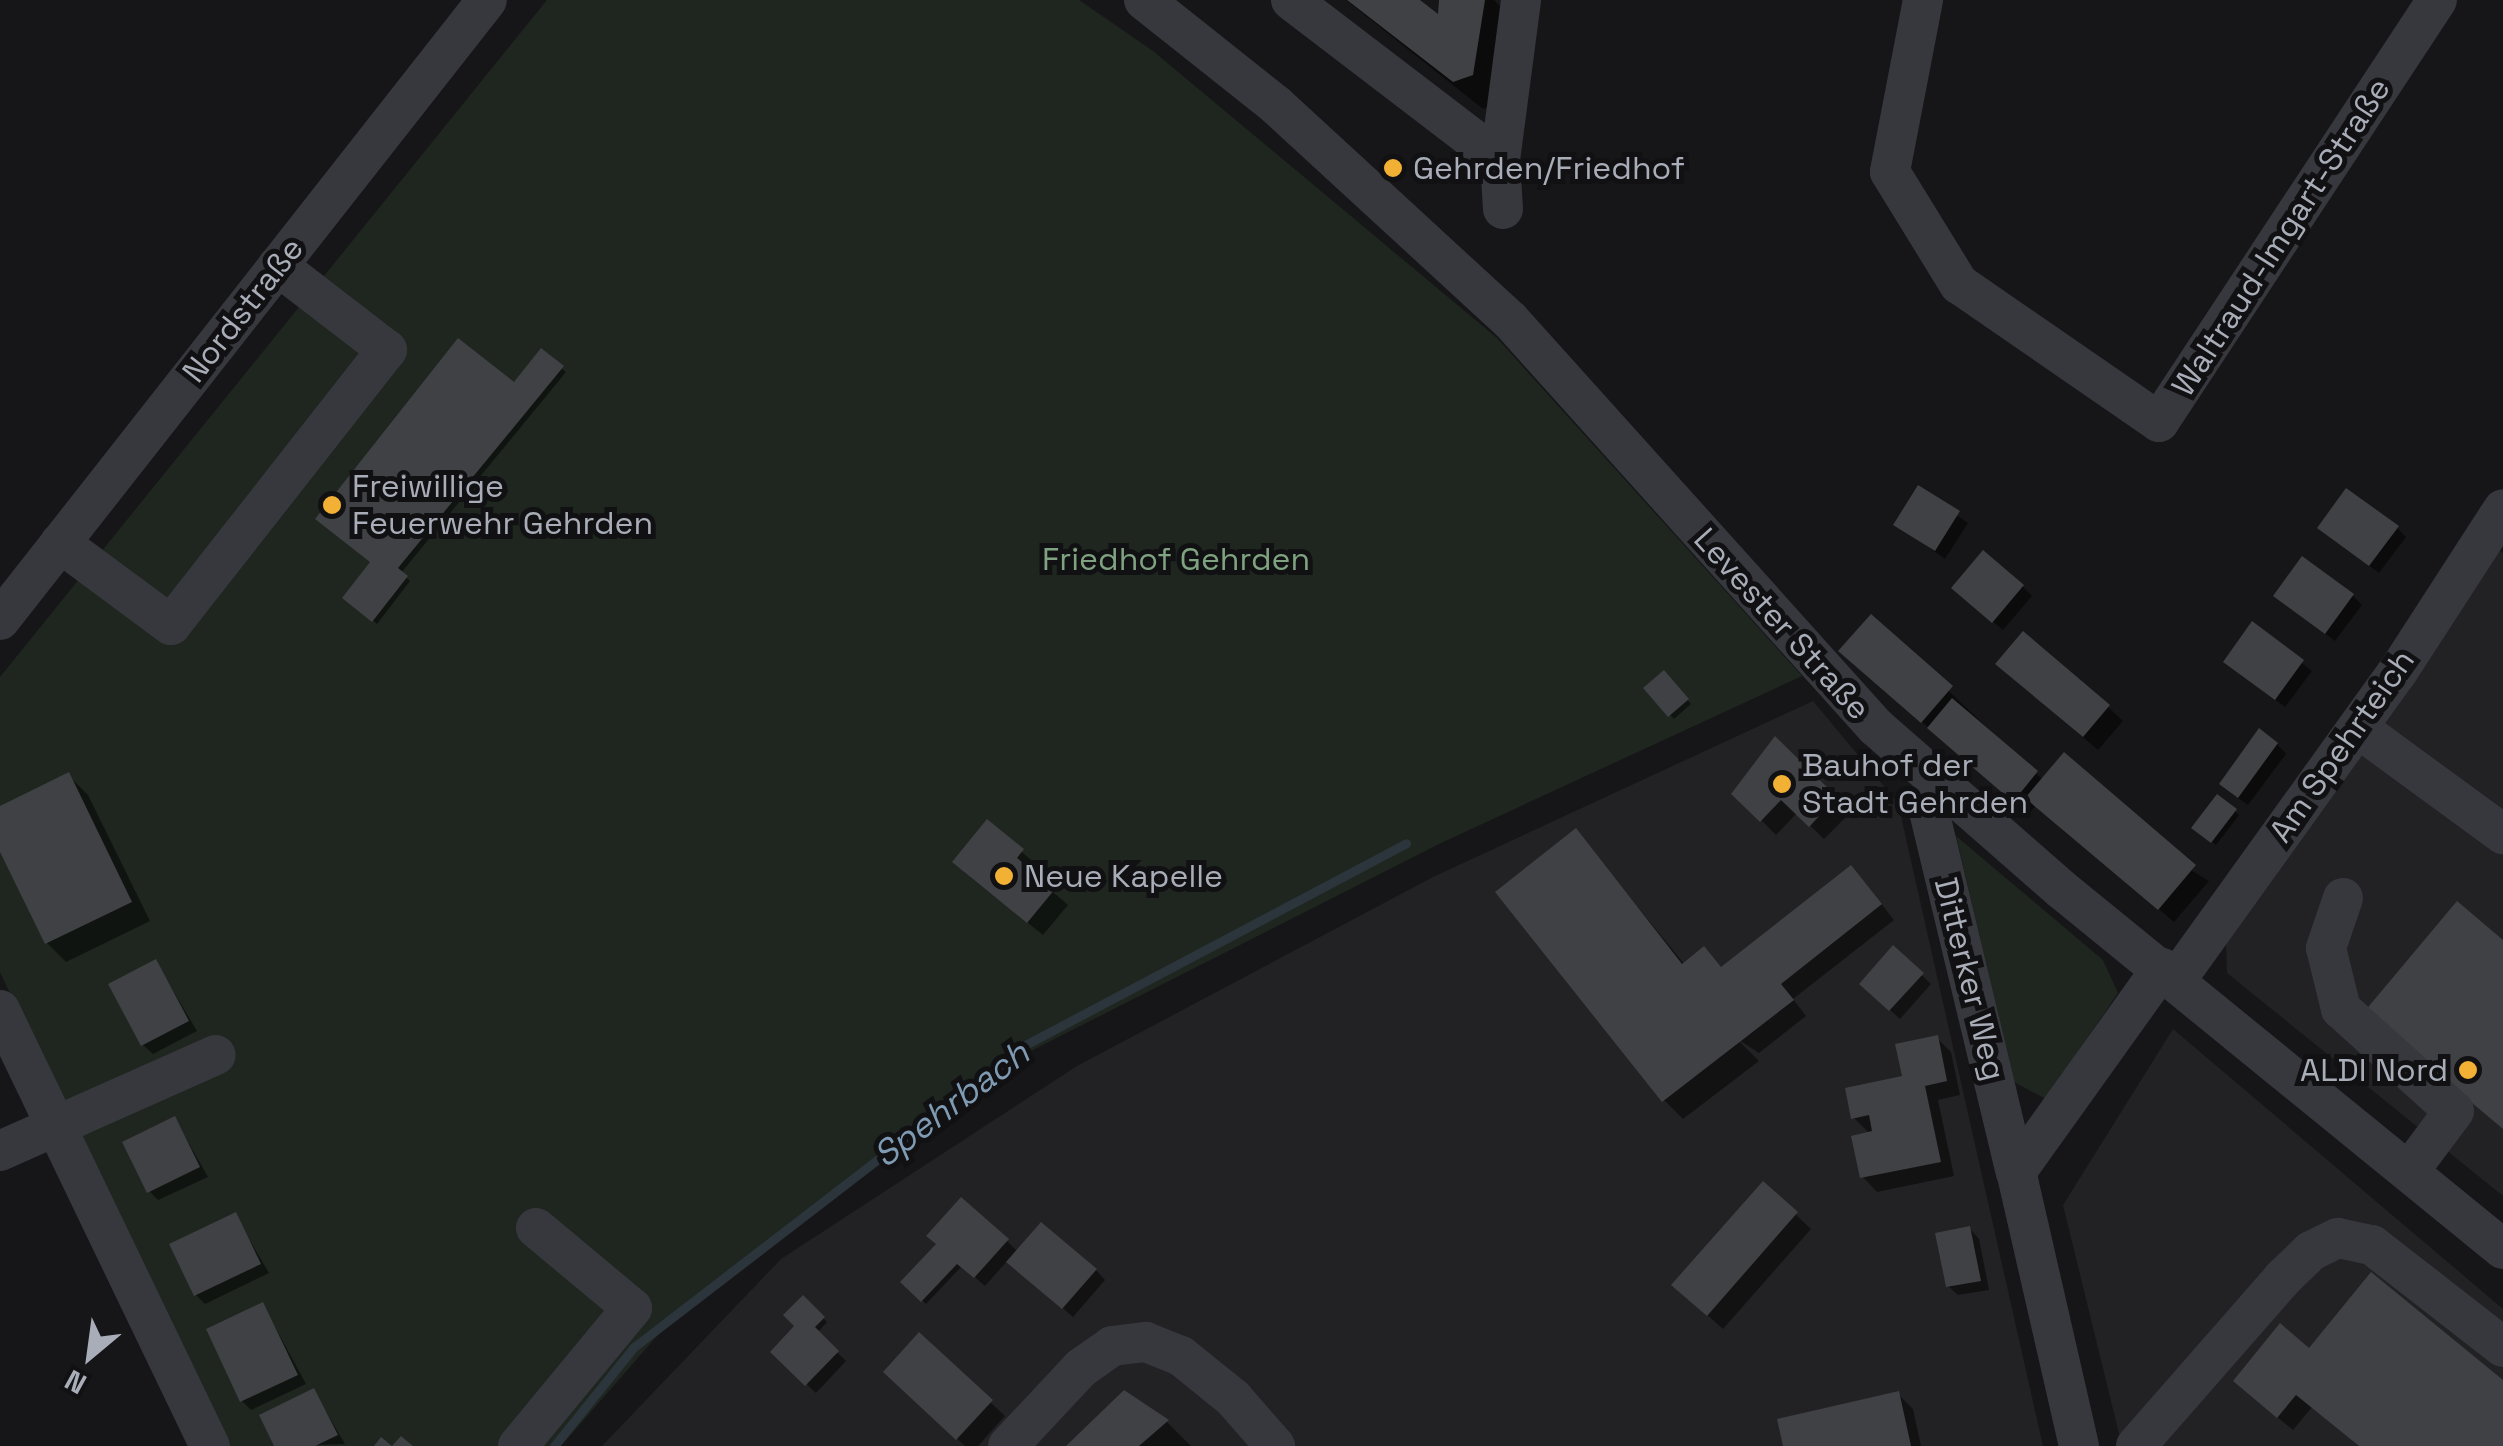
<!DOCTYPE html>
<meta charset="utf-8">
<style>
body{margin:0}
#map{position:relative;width:2503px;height:1446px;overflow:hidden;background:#161618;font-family:"Space Grotesk",sans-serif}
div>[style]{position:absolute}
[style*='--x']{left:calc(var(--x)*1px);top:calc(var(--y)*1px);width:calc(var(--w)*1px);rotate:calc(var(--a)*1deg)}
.built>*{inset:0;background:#222225}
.green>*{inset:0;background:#1e261f}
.shadow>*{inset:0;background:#0007}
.stream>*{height:9px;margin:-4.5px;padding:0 4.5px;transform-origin:4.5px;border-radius:4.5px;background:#2c353c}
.building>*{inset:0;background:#404145}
.minor>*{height:40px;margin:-20px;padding:0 20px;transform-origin:20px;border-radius:20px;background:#37383d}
.dots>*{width:28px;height:28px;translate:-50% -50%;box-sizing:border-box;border:5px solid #111113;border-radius:50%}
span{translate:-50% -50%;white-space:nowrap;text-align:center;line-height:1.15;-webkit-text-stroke:10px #111113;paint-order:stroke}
.poi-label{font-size:32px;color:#a8adb8}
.left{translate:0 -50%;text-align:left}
.right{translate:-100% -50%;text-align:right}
.street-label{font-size:32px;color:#a8adb8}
.park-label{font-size:32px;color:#7fa381}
.water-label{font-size:35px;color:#7f9bb3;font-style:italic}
.north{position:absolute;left:40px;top:1306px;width:100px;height:100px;-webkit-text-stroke:8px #111113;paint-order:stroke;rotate:209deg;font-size:28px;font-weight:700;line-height:40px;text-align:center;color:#a8adb8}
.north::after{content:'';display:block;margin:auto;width:35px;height:45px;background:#a8adb8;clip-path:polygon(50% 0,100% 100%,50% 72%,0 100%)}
</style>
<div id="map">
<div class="built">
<i style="clip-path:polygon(2494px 547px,2503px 553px,2503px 1196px,2227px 973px,2226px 942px)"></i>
<i style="clip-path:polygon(1813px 701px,1898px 803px,2043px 1446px,602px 1446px,781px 1259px,1077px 1066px,1433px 877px)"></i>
<i style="clip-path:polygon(2173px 1029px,2503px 1309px,2503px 1446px,2122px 1446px,2063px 1205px)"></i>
</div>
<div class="green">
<i style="clip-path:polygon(547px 0,1079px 0,1153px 51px,1497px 338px,1802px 676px,1441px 843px,1021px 1056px,678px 1312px,561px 1446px,222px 1446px,0 972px,0 677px)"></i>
<i style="clip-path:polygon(1956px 836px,2103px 960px,2118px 993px,2046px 1099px,2014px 1082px)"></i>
</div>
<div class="shadow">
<i style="clip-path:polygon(1346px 0,1416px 0,1440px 19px,1442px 0,1494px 0,1514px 20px,1500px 103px,1483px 109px)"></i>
<i style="clip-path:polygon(541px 352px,566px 372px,401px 573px,410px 581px,377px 624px,349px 601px)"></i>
<i style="clip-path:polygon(1919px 489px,1968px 523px,1945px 559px,1897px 525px)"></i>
<i style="clip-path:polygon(2397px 528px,2406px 537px,2379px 573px,2329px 536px)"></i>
<i style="clip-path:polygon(2022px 586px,2032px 596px,2003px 630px,1963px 597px)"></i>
<i style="clip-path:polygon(2353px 596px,2362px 605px,2335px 641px,2285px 604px)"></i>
<i style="clip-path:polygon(1871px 618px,2043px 780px,2209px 881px,2174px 922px,2036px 805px,2029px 814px,1856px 665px)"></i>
<i style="clip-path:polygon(2253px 625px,2312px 671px,2285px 707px,2235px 670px)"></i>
<i style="clip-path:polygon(1664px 674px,1691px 704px,1674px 719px,1647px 688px)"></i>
<i style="clip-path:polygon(2013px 678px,2108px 707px,2123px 721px,2098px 750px)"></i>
<i style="clip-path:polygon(1775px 740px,1850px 813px,1824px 839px,1797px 813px,1776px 835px,1734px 793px)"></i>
<i style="clip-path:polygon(2277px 744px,2286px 754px,2248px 805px,2231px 793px)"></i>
<i style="clip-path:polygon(68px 775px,88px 795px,150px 921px,66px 962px,47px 943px,0 846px,0 809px)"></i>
<i style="clip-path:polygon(2218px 798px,2239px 815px,2216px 845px,2198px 832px)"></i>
<i style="clip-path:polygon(987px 823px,1037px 865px,1031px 873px,1068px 905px,1043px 935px,970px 877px)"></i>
<i style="clip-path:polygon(1576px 831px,1685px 965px,1722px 969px,1865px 883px,1894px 920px,1793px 999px,1806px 1016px,1759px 1053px,1736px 1038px,1759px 1061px,1683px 1119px,1664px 1100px)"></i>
<i style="clip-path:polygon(1894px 949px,1931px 984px,1900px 1019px,1862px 984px)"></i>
<i style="clip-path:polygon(156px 962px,197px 1031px,153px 1054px,143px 1045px)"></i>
<i style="clip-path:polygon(1937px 1038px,1951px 1052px,1960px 1095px,1938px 1100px,1954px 1176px,1877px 1192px,1863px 1177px,1870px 1134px,1854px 1118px,1905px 1078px)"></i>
<i style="clip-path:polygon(175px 1119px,208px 1177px,158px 1200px,149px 1191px)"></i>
<i style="clip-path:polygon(1763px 1184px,1811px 1229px,1723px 1329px,1689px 1299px)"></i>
<i style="clip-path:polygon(235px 1215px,269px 1273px,205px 1304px,196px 1295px)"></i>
<i style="clip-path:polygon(1970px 1229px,1979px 1239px,1989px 1290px,1958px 1295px,1948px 1286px)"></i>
<i style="clip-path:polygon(1007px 1241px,1018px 1252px,1096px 1270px,1105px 1280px,1073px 1317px,1008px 1260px,985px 1286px,962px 1266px,926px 1304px,903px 1282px)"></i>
<i style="clip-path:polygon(803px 1298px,827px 1322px,817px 1333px,846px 1361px,816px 1393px,773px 1352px,798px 1326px)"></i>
<i style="clip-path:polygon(263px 1305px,306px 1384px,251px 1410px,242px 1401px)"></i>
<i style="clip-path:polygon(919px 1336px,1005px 1416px,978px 1446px,965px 1446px,900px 1386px)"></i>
<i style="clip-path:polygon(2310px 1351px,2503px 1383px,2503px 1446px,2359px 1446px,2312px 1407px,2293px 1430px,2250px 1395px)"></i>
<i style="clip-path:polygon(314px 1391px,345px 1444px,277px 1446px)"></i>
<i style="clip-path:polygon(1124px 1393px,1167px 1422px,1191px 1446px,1071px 1446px)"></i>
<i style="clip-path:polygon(1898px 1394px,1913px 1409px,1921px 1446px,1785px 1446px)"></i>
</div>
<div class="stream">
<i style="--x:554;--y:1446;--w:127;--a:-51.1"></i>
<i style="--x:634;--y:1347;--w:496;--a:-37.6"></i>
<i style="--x:1027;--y:1044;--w:429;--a:-27.9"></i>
</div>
<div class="building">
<i style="clip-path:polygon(1347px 0,1420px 0,1438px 14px,1439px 0,1485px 0,1473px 75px,1453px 82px)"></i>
<i style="clip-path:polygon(458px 338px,514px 382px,541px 348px,564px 366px,398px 568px,408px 576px,372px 622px,342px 598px,370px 562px,315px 519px)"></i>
<i style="clip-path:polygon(1918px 485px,1960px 511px,1935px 551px,1893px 525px)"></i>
<i style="clip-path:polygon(2346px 488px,2399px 526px,2369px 566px,2317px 528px)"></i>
<i style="clip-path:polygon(1983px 550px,2024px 585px,1992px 623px,1951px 588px)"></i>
<i style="clip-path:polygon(2302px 556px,2354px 594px,2325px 634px,2273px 596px)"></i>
<i style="clip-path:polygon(1871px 614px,1953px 686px,1921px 723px,1838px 651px)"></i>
<i style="clip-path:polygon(2252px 621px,2304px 660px,2275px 700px,2223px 662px)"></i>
<i style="clip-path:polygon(2023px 631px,2110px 705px,2083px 737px,1995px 664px)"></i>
<i style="clip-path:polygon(1664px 670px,1689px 699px,1668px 717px,1643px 688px)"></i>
<i style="clip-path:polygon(1952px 698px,2038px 771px,2013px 802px,1927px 728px)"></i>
<i style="clip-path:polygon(2259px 728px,2278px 743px,2238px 798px,2219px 784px)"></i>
<i style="clip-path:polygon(1775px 736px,1837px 797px,1809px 827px,1781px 800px,1760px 822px,1731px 794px)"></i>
<i style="clip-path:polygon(2064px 752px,2196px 865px,2158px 910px,2025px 798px)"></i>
<i style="clip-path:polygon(69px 772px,132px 902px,45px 944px,0 852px,0 806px)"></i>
<i style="clip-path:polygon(2217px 794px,2237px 809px,2211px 843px,2191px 828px)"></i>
<i style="clip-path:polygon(987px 819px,1024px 849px,1017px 858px,1055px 889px,1027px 923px,952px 862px)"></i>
<i style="clip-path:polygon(1576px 828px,1682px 964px,1704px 946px,1721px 967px,1851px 865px,1882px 904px,1781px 984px,1794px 1000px,1662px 1102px,1495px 892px)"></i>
<i style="clip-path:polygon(2457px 901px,2503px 940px,2503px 1129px,2364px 1012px)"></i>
<i style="clip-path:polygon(1893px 945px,1924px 973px,1889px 1011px,1859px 984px)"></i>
<i style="clip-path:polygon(156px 959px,189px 1021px,141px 1046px,108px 984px)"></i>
<i style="clip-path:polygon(1938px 1035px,1947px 1081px,1925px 1086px,1941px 1162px,1860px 1178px,1851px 1136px,1872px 1131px,1869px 1115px,1851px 1119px,1845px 1088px,1902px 1076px,1895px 1044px)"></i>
<i style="clip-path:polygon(175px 1116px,200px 1167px,147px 1193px,122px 1142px)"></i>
<i style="clip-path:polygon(1763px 1181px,1798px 1212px,1707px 1316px,1671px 1285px)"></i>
<i style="clip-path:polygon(961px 1197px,1009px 1239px,974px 1278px,957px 1264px,921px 1302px,900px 1282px,936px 1244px,926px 1236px)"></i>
<i style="clip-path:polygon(236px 1212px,261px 1264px,194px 1296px,169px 1244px)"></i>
<i style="clip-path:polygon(1041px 1222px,1097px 1269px,1062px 1309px,1006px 1262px)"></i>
<i style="clip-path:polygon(1970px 1226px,1981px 1281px,1946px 1287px,1935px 1233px)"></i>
<i style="clip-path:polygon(2371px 1272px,2503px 1380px,2503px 1446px,2359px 1446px,2296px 1395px,2277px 1418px,2233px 1381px,2280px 1323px,2309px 1348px)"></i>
<i style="clip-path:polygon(803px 1295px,825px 1317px,815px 1327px,839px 1351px,805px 1386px,770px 1352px,794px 1326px,783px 1315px)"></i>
<i style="clip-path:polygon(263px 1302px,298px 1375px,240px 1402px,206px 1329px)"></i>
<i style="clip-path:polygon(919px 1332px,993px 1400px,956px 1440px,883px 1372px)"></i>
<i style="clip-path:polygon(314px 1388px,338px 1435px,315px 1446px,274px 1446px,259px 1415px)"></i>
<i style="clip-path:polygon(1124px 1390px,1169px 1420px,1139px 1446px,1066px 1446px)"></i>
<i style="clip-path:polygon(1899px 1391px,1911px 1446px,1783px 1446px,1777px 1419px)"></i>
<i style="clip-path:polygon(401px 1436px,413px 1446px,374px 1446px,381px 1437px,392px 1446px)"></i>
</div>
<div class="minor">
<i style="--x:1144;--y:0;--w:169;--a:38.5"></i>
<i style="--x:1276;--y:105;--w:318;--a:42.6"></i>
<i style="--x:1510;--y:320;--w:547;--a:48.04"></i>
<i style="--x:1876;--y:727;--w:246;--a:41.2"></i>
<i style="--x:2061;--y:889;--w:570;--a:39.16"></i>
<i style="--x:1291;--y:0;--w:263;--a:37.4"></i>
<i style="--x:1923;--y:0;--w:175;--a:100.9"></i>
<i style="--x:1890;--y:172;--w:132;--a:58.4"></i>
<i style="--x:1959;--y:284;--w:243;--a:34.6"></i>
<i style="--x:2159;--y:422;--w:505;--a:-56.62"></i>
<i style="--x:1503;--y:209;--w:49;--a:-93.5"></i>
<i style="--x:1500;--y:160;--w:161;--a:-82.5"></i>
<i style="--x:60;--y:543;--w:138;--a:36.5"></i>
<i style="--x:171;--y:625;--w:350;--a:-51.9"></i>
<i style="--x:387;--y:350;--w:138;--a:-142.4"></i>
<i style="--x:0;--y:620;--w:788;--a:-51.85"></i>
<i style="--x:2358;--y:728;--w:180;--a:36.2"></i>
<i style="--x:1946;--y:792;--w:25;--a:132"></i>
<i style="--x:1929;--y:811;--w:371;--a:76.5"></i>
<i style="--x:2343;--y:898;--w:53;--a:108.8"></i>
<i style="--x:2326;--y:948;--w:63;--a:76.2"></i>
<i style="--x:2341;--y:1009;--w:152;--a:42.1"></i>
<i style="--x:2454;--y:1111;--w:74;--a:126.7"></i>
<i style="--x:2176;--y:980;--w:378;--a:-54.3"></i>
<i style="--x:2397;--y:673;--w:195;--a:-57.1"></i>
<i style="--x:0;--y:1010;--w:484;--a:64.3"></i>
<i style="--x:0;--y:1151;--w:236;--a:-24"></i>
<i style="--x:518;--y:1446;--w:179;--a:-50.4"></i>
<i style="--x:632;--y:1308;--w:125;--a:-140.2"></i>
<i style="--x:1008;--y:1446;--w:107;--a:-46.9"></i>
<i style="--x:1081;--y:1368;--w:38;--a:-35"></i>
<i style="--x:1112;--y:1346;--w:34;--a:-7"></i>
<i style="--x:1146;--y:1342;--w:38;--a:22"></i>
<i style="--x:1181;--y:1356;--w:67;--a:38.9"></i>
<i style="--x:1233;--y:1398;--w:64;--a:48.8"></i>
<i style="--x:2079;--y:1446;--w:281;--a:-102.9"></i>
<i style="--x:2016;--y:1172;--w:251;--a:-54.4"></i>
<i style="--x:2136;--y:1446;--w:222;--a:-48.8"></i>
<i style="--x:2282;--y:1279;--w:40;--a:-44"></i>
<i style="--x:2311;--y:1251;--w:30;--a:-26"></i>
<i style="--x:2338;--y:1238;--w:35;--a:12"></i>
<i style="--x:2372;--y:1245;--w:166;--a:37.9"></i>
</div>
<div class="dots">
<i style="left:1393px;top:168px;background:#f2b134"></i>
<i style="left:332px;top:505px;background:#f2b134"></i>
<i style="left:1782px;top:784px;background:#f2b134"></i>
<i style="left:1004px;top:876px;background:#f2b134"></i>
<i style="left:2468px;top:1070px;background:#f2b134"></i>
</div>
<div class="poi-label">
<span class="left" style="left:1413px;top:168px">Gehrden/Friedhof</span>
<span class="left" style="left:352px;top:505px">Freiwillige<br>Feuerwehr Gehrden</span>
<span class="left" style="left:1802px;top:784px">Bauhof der<br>Stadt Gehrden</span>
<span class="left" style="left:1024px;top:876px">Neue Kapelle</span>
<span class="right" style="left:2448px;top:1070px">ALDI Nord</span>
</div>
<div class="street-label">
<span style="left:2281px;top:237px;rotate:-57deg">Waltraud-Imgart-Straße</span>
<span style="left:243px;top:310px;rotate:-52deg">Nordstraße</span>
<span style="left:1782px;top:624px;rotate:48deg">Levester Straße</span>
<span style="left:2342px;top:746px;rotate:-55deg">Am Spehrteich</span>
<span style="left:1970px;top:979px;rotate:76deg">Ditterker Weg</span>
</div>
<div class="park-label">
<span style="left:1176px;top:559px">Friedhof Gehrden</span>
</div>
<div class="water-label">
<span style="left:951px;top:1104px;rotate:-37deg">Spehrbach</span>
</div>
<div class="north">N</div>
</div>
